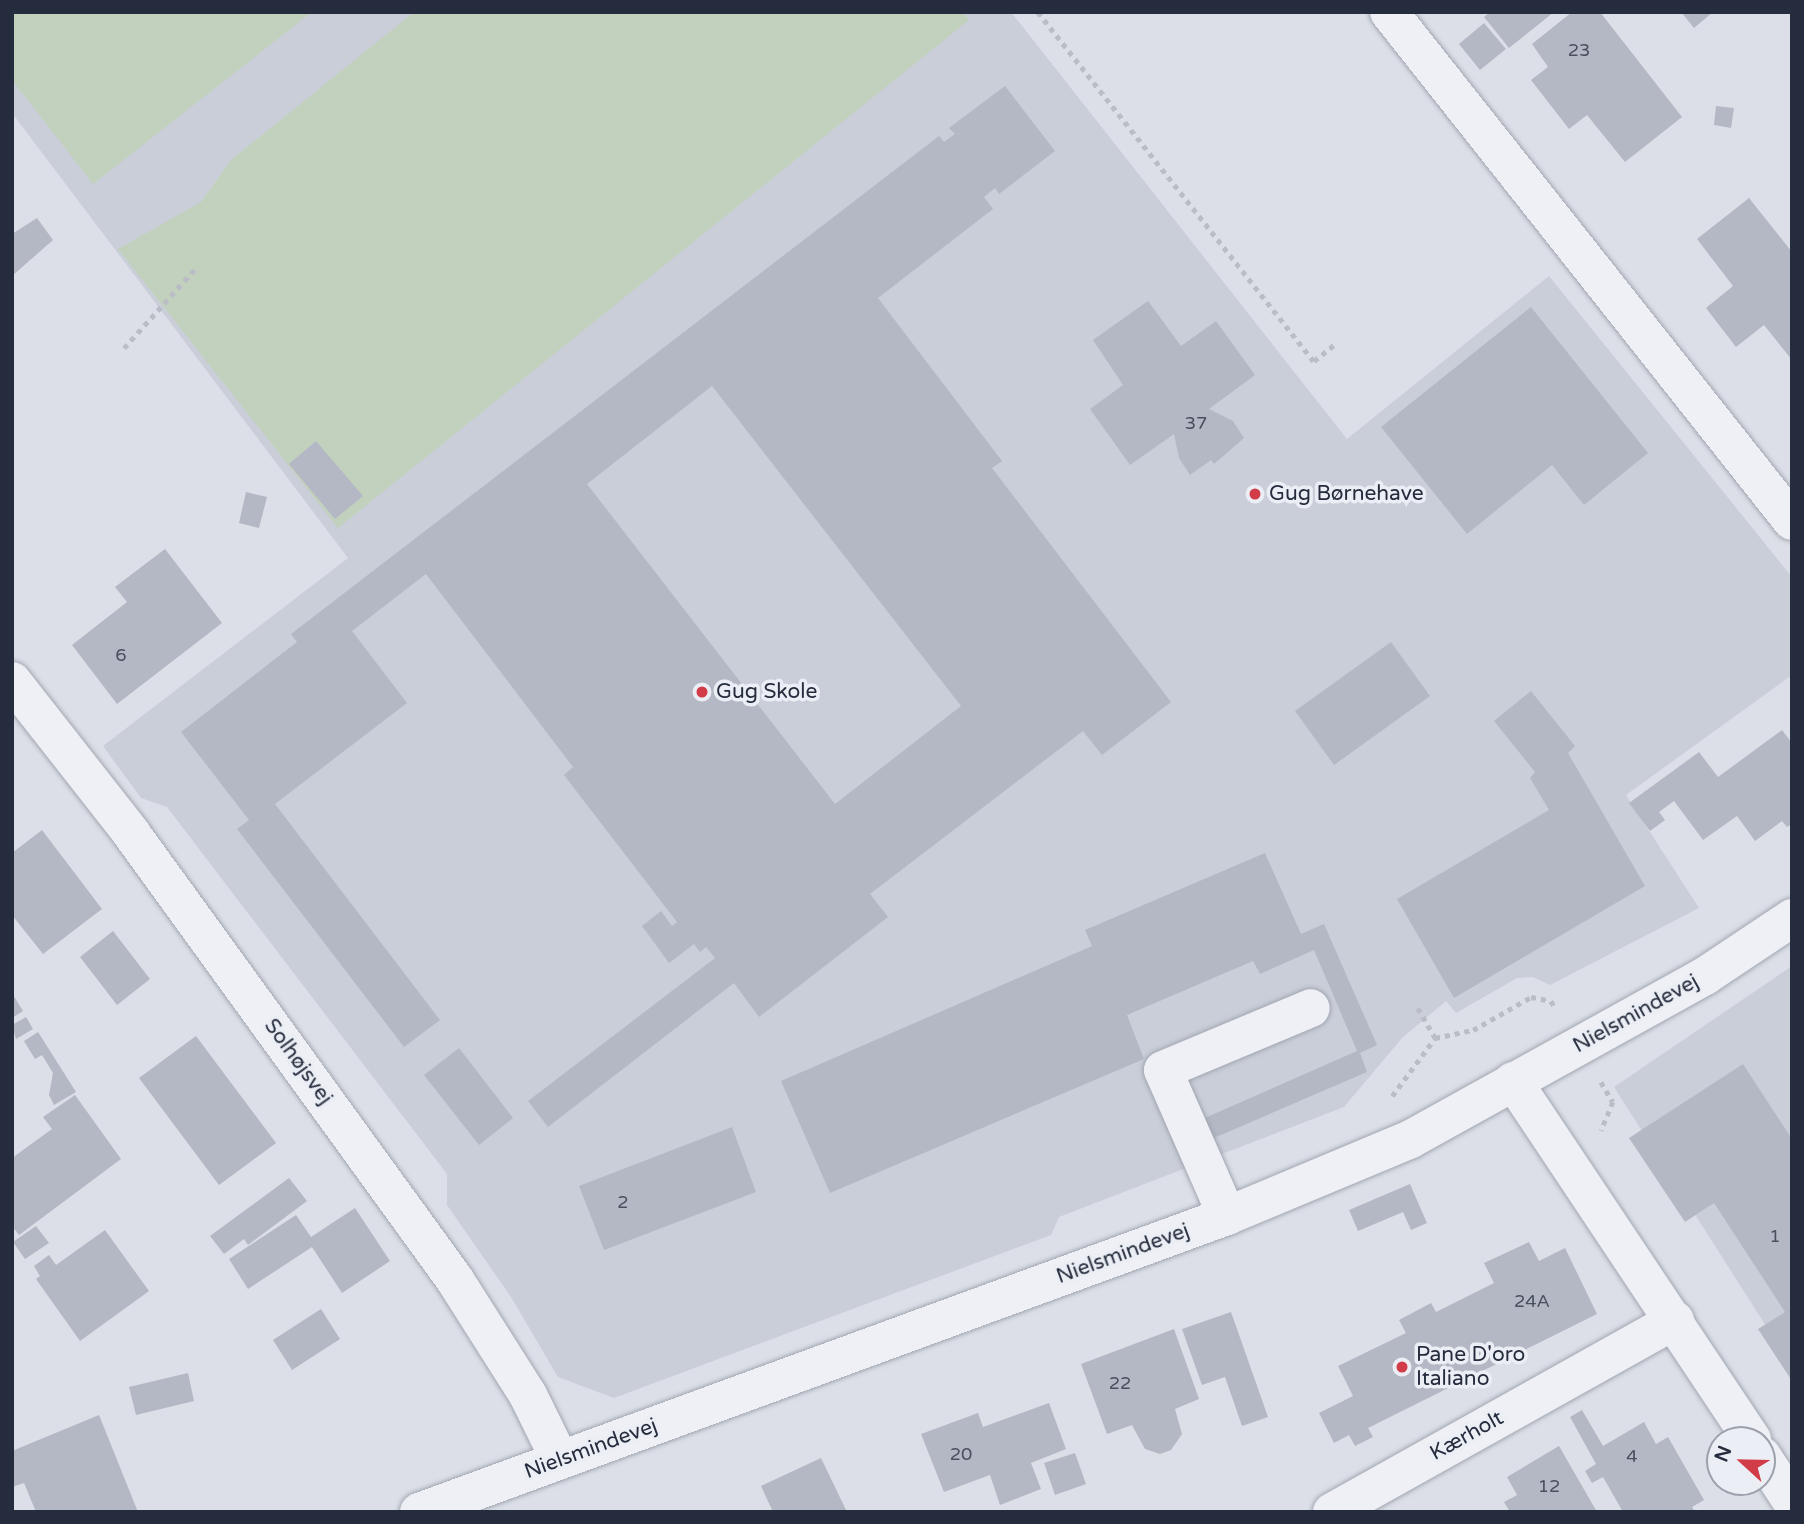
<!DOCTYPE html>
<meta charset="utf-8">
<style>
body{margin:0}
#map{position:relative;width:1804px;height:1524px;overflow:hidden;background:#dcdfe7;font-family:"Varela Round",sans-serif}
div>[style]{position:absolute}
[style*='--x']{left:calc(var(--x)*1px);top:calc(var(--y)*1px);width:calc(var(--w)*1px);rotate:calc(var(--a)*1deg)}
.built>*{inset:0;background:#caced9}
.green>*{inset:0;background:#c1d1bd}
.building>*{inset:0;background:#b3b8c4}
.path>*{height:4.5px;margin-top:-2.25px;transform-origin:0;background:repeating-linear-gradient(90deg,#babdc5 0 5px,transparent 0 10px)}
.roads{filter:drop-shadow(0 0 2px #a1a6b1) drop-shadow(0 0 2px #a1a6b1)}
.minor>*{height:38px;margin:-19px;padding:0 19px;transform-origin:19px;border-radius:19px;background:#eff0f5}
.dots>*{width:19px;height:19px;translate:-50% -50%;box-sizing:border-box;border:4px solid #ebeef4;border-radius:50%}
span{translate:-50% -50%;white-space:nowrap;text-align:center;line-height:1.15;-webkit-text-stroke:7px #ebeef4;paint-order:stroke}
.number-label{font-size:18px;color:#484f5f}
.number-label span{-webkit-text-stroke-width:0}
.poi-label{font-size:21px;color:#252c3d}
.left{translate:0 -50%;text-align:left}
.street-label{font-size:21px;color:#252c3d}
.frame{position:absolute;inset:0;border:14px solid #252c3d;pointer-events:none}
.north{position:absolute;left:1706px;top:1426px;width:70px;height:70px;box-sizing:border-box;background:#ebeef4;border:2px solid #9ca0ab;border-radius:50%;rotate:292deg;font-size:19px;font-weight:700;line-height:28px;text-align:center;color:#252c3d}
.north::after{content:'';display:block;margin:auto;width:24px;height:32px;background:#d13c48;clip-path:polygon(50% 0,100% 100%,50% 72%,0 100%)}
</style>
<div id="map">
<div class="built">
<i style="clip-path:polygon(12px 12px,1011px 12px,1347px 439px,1549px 276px,1792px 577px,1792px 675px,1626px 795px,1699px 908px,1550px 985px,1533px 977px,1517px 978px,1456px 1013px,1446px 1001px,1402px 1038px,1344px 1107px,1059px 1217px,1051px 1235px,614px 1398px,558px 1377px,511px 1297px,447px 1205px,447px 1174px,167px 807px,141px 798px,103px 746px,348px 558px,12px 113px)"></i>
<i style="clip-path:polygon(1792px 966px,1792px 1367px,1614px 1087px)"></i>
</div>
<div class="green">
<i style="clip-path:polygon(12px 12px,312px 12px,93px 184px,12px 80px)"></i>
<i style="clip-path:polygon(414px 12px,963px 12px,969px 20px,338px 528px,118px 249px,201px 202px,231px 160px)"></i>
</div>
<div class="building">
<i style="clip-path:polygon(1490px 12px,1554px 12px,1509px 48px,1484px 17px)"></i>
<i style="clip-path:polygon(1572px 12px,1600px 12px,1682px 117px,1625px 162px,1587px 115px,1569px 129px,1531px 80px,1548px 67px,1532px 44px)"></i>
<i style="clip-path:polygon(1681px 12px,1713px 12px,1694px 28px)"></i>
<i style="clip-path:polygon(1484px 23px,1506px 49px,1480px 70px,1459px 44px)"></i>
<i style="clip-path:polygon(evenodd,1005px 86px,1055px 151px,999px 194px,995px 188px,984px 197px,993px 209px,878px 298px,1002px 461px,992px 468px,1171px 702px,1102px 755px,1083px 731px,870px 894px,888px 917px,759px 1017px,734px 983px,548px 1127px,528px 1101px,715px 958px,706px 947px,700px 952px,694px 944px,669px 963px,642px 926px,661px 911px,672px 926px,677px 922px,564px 775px,573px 767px,426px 574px,352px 631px,407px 703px,275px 804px,440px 1020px,404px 1047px,237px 829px,249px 820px,181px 732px,297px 642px,291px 634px,939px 136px,944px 142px,955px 134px,949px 128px,1005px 86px,712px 386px,961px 706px,835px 804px,587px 484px,712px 386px)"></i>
<i style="clip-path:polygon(1716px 106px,1734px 108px,1731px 128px,1714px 125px)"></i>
<i style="clip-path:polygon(1749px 198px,1792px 252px,1792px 360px,1764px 325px,1736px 347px,1706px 308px,1733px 286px,1697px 239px)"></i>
<i style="clip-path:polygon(37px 218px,53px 240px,12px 276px,12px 234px)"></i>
<i style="clip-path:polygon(1148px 301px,1181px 346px,1216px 321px,1255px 375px,1209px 409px,1233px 421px,1244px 438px,1214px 464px,1211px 460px,1190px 475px,1179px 458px,1174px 434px,1130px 465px,1090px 409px,1123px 385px,1093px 340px)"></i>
<i style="clip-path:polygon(1531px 307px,1648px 453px,1584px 505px,1552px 465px,1467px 534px,1381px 427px)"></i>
<i style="clip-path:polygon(316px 441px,363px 496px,335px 519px,289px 464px)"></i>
<i style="clip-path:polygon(246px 492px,267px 497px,259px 528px,239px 523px)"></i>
<i style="clip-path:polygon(165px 549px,222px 623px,117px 704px,72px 645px,127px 602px,115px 587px)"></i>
<i style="clip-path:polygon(1391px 642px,1430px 696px,1334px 765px,1295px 711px)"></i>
<i style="clip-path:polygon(1531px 691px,1575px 746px,1568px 753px,1645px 886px,1454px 998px,1397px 899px,1549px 810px,1530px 778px,1535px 772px,1494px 721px)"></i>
<i style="clip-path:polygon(1782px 730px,1792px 743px,1792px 824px,1787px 827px,1782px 821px,1755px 841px,1737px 816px,1703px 840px,1674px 801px,1659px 812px,1665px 820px,1650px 831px,1629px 803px,1699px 752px,1718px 777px)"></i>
<i style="clip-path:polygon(42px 830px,102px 909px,43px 954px,12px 915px,12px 853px)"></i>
<i style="clip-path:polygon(1265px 853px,1301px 934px,1324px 924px,1377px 1045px,1360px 1053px,1367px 1072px,1207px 1141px,1198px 1121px,1357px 1051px,1314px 950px,1260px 974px,1253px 961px,1127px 1015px,1144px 1059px,830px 1193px,781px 1081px,1092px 946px,1085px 930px)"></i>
<i style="clip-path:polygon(113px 931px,150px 979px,117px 1005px,80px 957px)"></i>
<i style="clip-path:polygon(12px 993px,23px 1011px,12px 1018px)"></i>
<i style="clip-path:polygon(26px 1017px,33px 1029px,16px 1039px,12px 1025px)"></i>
<i style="clip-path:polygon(38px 1032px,76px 1092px,54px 1105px,49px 1095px,53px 1073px,42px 1055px,35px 1059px,24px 1041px)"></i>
<i style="clip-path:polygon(196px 1036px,276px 1143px,219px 1185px,139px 1078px)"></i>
<i style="clip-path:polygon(459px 1048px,513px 1118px,479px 1145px,424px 1075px)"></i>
<i style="clip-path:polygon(1743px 1064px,1792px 1139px,1792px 1381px,1758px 1329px,1785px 1312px,1714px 1203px,1685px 1222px,1629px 1138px)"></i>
<i style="clip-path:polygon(75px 1095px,121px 1159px,19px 1235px,12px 1226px,12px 1158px,52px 1129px,43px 1117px)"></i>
<i style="clip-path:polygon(732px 1127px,756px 1192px,604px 1250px,579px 1186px)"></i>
<i style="clip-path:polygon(289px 1178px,307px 1201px,248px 1245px,244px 1239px,224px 1254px,210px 1236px)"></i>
<i style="clip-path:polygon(1410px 1184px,1427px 1223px,1411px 1230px,1403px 1212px,1358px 1231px,1349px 1210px)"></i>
<i style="clip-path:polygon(355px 1208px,390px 1261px,342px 1293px,312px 1247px,248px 1289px,229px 1259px,296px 1215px,311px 1237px)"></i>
<i style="clip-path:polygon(36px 1226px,49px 1243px,25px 1259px,13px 1242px)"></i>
<i style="clip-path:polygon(105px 1230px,149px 1291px,80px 1341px,36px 1279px,40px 1276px,34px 1266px,49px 1255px,56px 1265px)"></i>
<i style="clip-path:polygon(1529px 1242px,1539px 1261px,1565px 1248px,1597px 1314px,1368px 1428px,1373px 1437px,1355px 1446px,1349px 1435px,1334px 1443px,1319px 1413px,1353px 1396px,1338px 1366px,1406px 1333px,1399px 1320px,1431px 1303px,1436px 1312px,1494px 1283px,1484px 1263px)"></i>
<i style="clip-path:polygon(321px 1309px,340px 1339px,292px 1370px,273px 1340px)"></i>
<i style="clip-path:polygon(1231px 1312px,1268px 1417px,1242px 1426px,1225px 1377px,1202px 1385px,1182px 1329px)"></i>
<i style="clip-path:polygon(1174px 1329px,1199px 1399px,1175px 1409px,1182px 1434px,1171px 1450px,1160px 1454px,1145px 1449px,1132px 1425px,1107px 1434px,1081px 1364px)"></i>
<i style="clip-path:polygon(188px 1373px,194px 1401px,136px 1415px,129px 1387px)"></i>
<i style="clip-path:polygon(1049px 1403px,1066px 1449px,1031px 1463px,1041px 1489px,1000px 1505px,990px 1475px,944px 1492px,921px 1434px,978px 1413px,983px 1427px)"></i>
<i style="clip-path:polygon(1582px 1410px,1603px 1446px,1644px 1422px,1656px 1444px,1668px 1437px,1704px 1500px,1692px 1507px,1695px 1512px,1623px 1512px,1603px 1477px,1592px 1483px,1585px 1471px,1596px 1464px,1570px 1417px)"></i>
<i style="clip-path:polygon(99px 1415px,138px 1512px,36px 1512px,24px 1483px,12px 1487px,12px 1451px)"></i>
<i style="clip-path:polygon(1559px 1446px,1597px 1512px,1510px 1512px,1504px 1502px,1517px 1495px,1507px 1477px)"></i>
<i style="clip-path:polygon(1075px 1453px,1086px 1484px,1055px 1495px,1044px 1463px)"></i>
<i style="clip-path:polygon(821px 1458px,847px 1512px,773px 1512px,761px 1486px)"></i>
</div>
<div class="path">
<i style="--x:1038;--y:12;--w:445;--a:51.7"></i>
<i style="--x:1314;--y:361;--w:27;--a:-39"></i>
<i style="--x:124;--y:348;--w:106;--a:-48.1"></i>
<i style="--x:1418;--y:1008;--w:34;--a:60"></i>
<i style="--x:1435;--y:1038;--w:39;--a:-12"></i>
<i style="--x:1473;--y:1030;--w:67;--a:-29.6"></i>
<i style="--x:1531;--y:997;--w:20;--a:11"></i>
<i style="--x:1551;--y:1001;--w:9;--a:58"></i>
<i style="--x:1601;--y:1082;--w:23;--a:59"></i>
<i style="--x:1613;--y:1102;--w:31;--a:112"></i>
<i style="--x:1392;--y:1096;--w:72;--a:-53.4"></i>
</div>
<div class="roads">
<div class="minor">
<i style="--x:1389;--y:12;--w:649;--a:51.63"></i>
<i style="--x:12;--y:681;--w:193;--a:51.9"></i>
<i style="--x:131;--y:833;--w:552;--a:54.06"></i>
<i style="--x:455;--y:1280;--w:136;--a:57.6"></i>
<i style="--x:528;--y:1395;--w:72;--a:63.8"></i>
<i style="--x:1513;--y:1081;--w:431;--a:56.3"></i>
<i style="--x:1227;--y:1216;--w:159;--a:-113.7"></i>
<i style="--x:1163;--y:1070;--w:160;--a:-22.7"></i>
<i style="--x:1762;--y:1456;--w:55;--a:56.9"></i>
<i style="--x:419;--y:1512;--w:861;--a:-20.12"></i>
<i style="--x:1227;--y:1216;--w:199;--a:-22.7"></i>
<i style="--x:1411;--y:1139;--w:336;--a:-29"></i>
<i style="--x:1705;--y:976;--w:105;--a:-33.7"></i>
<i style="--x:1332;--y:1512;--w:393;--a:-29.2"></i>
</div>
</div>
<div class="dots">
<i style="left:1255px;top:494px;background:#d13c48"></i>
<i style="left:702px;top:692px;background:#d13c48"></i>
<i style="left:1402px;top:1367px;background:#d13c48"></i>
</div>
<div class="number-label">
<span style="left:1579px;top:50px">23</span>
<span style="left:1196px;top:423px">37</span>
<span style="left:121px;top:655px">6</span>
<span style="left:623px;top:1202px">2</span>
<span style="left:1775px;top:1236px">1</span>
<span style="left:1532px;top:1301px">24A</span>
<span style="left:1120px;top:1383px">22</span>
<span style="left:961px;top:1454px">20</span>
<span style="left:1632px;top:1456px">4</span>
<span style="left:1549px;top:1486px">12</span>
</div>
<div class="poi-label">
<span class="left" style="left:1269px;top:494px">Gug Børnehave</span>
<span class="left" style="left:716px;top:692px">Gug Skole</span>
<span class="left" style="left:1416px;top:1367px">Pane D'oro<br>Italiano</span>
</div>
<div class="street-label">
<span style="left:1636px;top:1014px;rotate:-29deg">Nielsmindevej</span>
<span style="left:298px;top:1062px;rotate:54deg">Solhøjsvej</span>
<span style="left:1123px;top:1254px;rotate:-20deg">Nielsmindevej</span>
<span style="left:1467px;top:1436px;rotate:-29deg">Kærholt</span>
<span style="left:591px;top:1449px;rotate:-20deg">Nielsmindevej</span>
</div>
<div class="frame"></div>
<div class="north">N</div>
</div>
